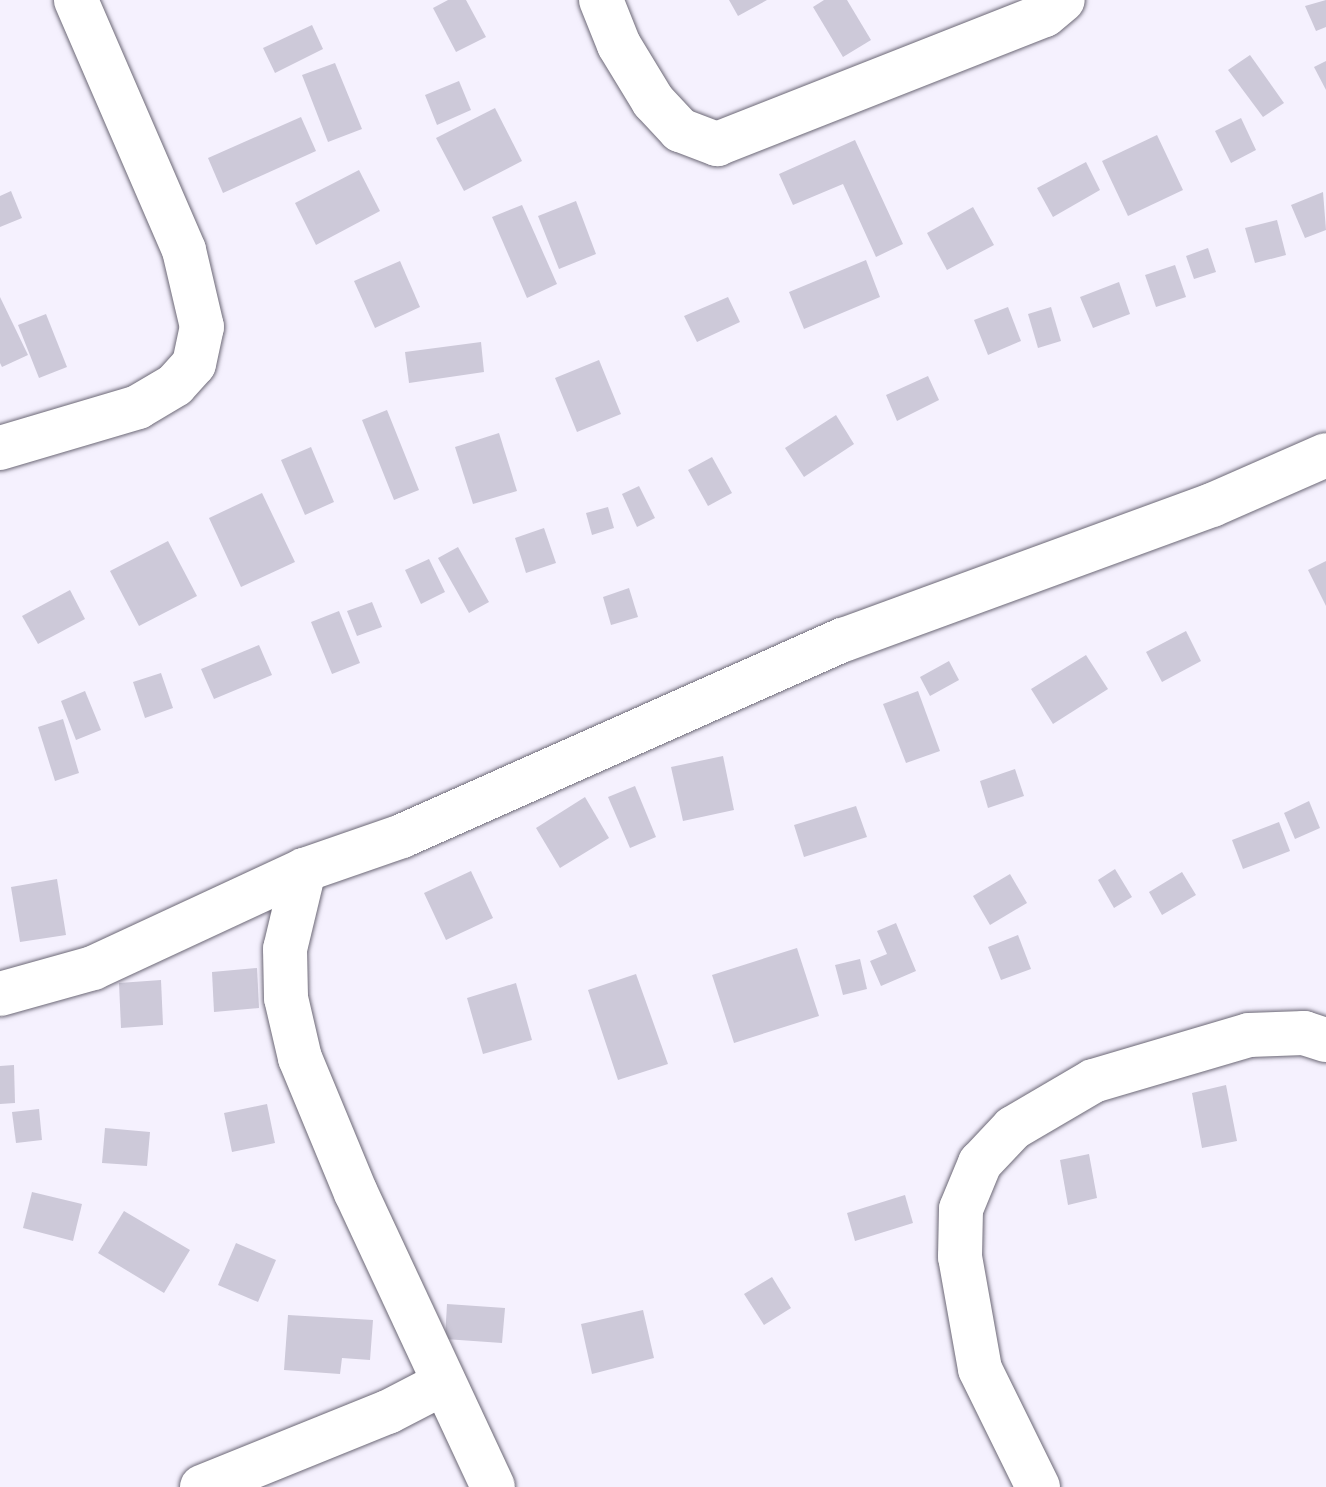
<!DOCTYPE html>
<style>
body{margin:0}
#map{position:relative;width:1326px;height:1487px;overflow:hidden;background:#f5f1fe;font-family:Barlow,sans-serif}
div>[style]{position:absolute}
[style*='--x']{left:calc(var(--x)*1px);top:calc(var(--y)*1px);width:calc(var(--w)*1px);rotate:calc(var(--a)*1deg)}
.building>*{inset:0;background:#cdc9d9}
.roads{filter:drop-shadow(0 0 2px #6c6876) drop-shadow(0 0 2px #6c6876)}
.minor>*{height:44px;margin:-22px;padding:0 22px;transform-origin:22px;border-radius:22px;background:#fff}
span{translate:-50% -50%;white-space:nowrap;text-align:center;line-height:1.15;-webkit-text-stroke:6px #fff;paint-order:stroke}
</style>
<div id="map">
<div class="building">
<i style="clip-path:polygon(448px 0,466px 0,486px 37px,456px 52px,433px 8px)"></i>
<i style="clip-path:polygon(729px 0,767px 0,738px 16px)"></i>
<i style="clip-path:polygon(824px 0,847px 0,871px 40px,843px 57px,813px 7px)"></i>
<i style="clip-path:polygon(1326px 0,1326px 27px,1316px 31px,1305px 6px)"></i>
<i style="clip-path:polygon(312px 25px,323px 49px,275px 73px,263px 48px)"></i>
<i style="clip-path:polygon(1250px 55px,1284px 103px,1263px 117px,1228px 70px)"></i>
<i style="clip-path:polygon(1326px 61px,1326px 90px,1314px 67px)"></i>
<i style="clip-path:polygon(335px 63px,362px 129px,328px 142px,302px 75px)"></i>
<i style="clip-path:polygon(459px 81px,471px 110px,437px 125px,425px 95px)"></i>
<i style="clip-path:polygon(495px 108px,522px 161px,464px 191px,436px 138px)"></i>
<i style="clip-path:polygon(301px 117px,316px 151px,223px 193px,208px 158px)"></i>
<i style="clip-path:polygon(1241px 118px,1256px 150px,1231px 163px,1215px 131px)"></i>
<i style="clip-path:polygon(1157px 135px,1183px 190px,1128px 216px,1102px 161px)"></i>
<i style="clip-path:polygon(855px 140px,903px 244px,876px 257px,843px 184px,793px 205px,779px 174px)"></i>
<i style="clip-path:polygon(1086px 162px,1100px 190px,1053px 217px,1037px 188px)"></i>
<i style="clip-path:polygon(359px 170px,380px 211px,316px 245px,295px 203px)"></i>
<i style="clip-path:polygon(11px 191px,22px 218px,0 227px,0 196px)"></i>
<i style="clip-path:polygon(1323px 192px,1326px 230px,1305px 238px,1291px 205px)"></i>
<i style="clip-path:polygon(576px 201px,596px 254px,559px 269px,538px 216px)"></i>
<i style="clip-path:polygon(522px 205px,557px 284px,527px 298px,492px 217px)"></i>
<i style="clip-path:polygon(973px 207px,994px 245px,947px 270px,927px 233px)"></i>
<i style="clip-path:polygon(1277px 220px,1286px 255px,1255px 263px,1245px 228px)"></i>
<i style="clip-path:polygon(1208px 248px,1216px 272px,1194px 279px,1186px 256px)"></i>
<i style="clip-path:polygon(866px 260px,880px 297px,804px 329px,789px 292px)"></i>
<i style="clip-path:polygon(400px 261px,420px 307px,375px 328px,354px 281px)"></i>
<i style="clip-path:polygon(1175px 265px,1186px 297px,1156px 307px,1145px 275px)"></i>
<i style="clip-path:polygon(1119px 282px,1130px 314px,1093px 328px,1080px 297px)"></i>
<i style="clip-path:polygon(0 297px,28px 355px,2px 367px,0 363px)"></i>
<i style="clip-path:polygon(728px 297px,740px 322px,697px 342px,684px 316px)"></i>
<i style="clip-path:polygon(1008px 307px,1021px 341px,988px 355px,974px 320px)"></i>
<i style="clip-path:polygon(1051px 307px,1061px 341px,1038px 348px,1028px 314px)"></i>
<i style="clip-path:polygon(46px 314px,67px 367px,39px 378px,18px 325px)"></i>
<i style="clip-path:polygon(481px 342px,484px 372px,409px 383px,405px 352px)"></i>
<i style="clip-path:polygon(599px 360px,621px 414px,577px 432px,555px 378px)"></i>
<i style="clip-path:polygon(928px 376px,939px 400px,897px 421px,886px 395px)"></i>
<i style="clip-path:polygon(387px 410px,419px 490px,394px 500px,362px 420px)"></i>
<i style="clip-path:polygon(836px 415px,854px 444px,804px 477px,785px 448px)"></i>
<i style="clip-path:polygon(499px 433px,517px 491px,473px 504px,455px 447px)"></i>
<i style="clip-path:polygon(311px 447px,334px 502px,305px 515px,281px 460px)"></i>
<i style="clip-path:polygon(712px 457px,732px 493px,708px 506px,688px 470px)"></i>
<i style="clip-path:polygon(639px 486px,655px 518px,637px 527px,622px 494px)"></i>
<i style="clip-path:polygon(262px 493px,295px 562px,241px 587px,209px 518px)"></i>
<i style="clip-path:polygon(608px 507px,614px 528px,592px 535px,586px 513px)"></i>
<i style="clip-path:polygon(544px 528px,556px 563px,526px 573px,515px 538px)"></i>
<i style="clip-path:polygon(168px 541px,197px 596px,139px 626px,110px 571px)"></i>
<i style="clip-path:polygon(458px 547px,489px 602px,469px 613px,438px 558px)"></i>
<i style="clip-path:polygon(429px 559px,445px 592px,421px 604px,405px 570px)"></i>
<i style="clip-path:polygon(1326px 561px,1326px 606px,1308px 570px)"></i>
<i style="clip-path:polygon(629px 588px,638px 617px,611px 625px,603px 597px)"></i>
<i style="clip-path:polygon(70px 590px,85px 619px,38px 644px,22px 616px)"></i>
<i style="clip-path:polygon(372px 602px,382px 627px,357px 636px,347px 611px)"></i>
<i style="clip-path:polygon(339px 611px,360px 663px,332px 674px,311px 622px)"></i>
<i style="clip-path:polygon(1186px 631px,1201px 661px,1162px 682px,1146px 652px)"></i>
<i style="clip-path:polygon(259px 645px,272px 675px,214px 699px,201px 669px)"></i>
<i style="clip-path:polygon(1086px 655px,1108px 689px,1053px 724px,1031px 689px)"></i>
<i style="clip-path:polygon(949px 661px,959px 680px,930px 696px,920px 677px)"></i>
<i style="clip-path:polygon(161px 673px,173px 708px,145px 718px,133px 682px)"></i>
<i style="clip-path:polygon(85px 691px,101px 730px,76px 740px,61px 701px)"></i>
<i style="clip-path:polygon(918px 691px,940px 751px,906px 763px,883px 704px)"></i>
<i style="clip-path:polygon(63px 719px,79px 773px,55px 781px,38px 727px)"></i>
<i style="clip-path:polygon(723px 756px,734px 810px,683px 821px,671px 767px)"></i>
<i style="clip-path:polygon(1015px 769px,1024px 796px,988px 808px,980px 781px)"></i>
<i style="clip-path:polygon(635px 786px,656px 837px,630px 848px,608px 797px)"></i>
<i style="clip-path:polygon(585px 797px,609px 838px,560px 868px,536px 828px)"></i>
<i style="clip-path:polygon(1309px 801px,1320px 828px,1295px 839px,1284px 813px)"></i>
<i style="clip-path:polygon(856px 806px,867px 837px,804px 857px,794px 825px)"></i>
<i style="clip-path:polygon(1279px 822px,1290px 851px,1243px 869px,1232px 840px)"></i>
<i style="clip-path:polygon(1115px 869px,1132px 897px,1114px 908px,1098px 880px)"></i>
<i style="clip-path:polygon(471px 871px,493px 918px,446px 940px,424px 893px)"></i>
<i style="clip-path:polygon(1182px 872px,1196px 895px,1162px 915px,1149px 892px)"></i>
<i style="clip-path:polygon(1010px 874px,1027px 903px,990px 925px,973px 896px)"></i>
<i style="clip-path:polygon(57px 879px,66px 935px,20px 942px,11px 887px)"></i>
<i style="clip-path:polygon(896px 923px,916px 971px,881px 986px,870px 961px,887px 954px,877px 931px)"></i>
<i style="clip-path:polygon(1018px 935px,1031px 969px,1001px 980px,988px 947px)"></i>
<i style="clip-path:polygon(797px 948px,819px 1016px,734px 1043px,712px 975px)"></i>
<i style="clip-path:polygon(860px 959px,867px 989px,843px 995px,835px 965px)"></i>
<i style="clip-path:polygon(257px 968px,259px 1008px,214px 1012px,212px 972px)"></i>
<i style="clip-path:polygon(636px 974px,668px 1064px,618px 1080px,588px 990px)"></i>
<i style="clip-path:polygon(161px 980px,163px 1025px,121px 1028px,119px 983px)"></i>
<i style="clip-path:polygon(516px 983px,532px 1040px,483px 1054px,467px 998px)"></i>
<i style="clip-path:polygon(14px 1065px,15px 1103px,0 1104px,0 1066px)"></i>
<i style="clip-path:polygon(1226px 1085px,1237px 1141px,1202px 1148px,1192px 1093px)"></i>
<i style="clip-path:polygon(267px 1104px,275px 1143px,232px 1152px,224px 1113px)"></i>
<i style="clip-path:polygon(39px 1109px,42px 1140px,16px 1143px,12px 1112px)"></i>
<i style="clip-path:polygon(105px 1128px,150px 1132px,147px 1166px,102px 1163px)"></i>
<i style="clip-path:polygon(1089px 1154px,1097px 1198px,1068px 1205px,1060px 1160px)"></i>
<i style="clip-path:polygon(32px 1192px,82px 1204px,73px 1241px,23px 1228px)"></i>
<i style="clip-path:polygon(905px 1195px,913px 1223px,855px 1241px,847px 1213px)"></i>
<i style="clip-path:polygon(124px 1211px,190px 1250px,164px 1293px,98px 1253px)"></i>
<i style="clip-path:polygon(236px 1243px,276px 1260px,258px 1302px,218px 1285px)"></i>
<i style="clip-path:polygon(772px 1277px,791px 1308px,764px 1325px,744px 1294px)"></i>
<i style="clip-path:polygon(447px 1304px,505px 1308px,502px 1343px,445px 1339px)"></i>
<i style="clip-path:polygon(643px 1310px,654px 1358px,592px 1374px,581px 1324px)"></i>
<i style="clip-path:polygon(288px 1315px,373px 1320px,370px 1360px,342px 1358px,340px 1374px,284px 1370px)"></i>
</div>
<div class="roads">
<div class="minor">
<i style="--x:601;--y:0;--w:48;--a:68.2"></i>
<i style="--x:619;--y:45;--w:66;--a:58.7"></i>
<i style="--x:653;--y:101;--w:40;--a:47"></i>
<i style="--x:680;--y:130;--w:40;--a:21"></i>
<i style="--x:717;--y:144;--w:352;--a:-21.5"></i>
<i style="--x:1045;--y:15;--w:23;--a:-40"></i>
<i style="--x:0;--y:448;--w:144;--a:-16.5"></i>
<i style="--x:138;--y:407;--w:43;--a:-30.7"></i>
<i style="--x:175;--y:385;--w:28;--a:-48"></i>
<i style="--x:194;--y:364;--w:38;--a:-78"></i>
<i style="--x:202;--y:327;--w:79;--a:-103.2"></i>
<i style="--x:184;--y:250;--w:272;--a:-113.4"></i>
<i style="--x:304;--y:870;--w:81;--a:103.5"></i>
<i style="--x:285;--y:949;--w:49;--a:88.8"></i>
<i style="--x:286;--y:998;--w:62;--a:76.9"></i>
<i style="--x:300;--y:1058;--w:146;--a:67.5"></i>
<i style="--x:356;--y:1193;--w:324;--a:65"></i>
<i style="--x:0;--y:994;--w:97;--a:-15.6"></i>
<i style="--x:93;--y:968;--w:233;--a:-24.9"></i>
<i style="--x:304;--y:870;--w:104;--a:-19.1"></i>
<i style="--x:402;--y:836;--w:483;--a:-24"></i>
<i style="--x:843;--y:640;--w:393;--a:-20.1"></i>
<i style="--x:1212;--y:505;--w:124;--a:-23.7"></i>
<i style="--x:202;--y:1487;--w:201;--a:-22"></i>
<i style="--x:388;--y:1412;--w:63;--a:-27.4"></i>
<i style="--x:1038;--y:1487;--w:131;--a:-116.2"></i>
<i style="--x:980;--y:1369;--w:114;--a:-100.1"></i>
<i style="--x:960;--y:1257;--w:48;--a:-88.8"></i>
<i style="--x:961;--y:1209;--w:50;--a:-67.6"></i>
<i style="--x:980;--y:1163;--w:48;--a:-46.7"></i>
<i style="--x:1013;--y:1128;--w:93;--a:-30.4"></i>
<i style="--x:1093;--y:1081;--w:163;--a:-16.4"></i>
<i style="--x:1249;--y:1035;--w:55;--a:-2.1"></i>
<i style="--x:1304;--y:1033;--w:23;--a:18"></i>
</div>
</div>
</div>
